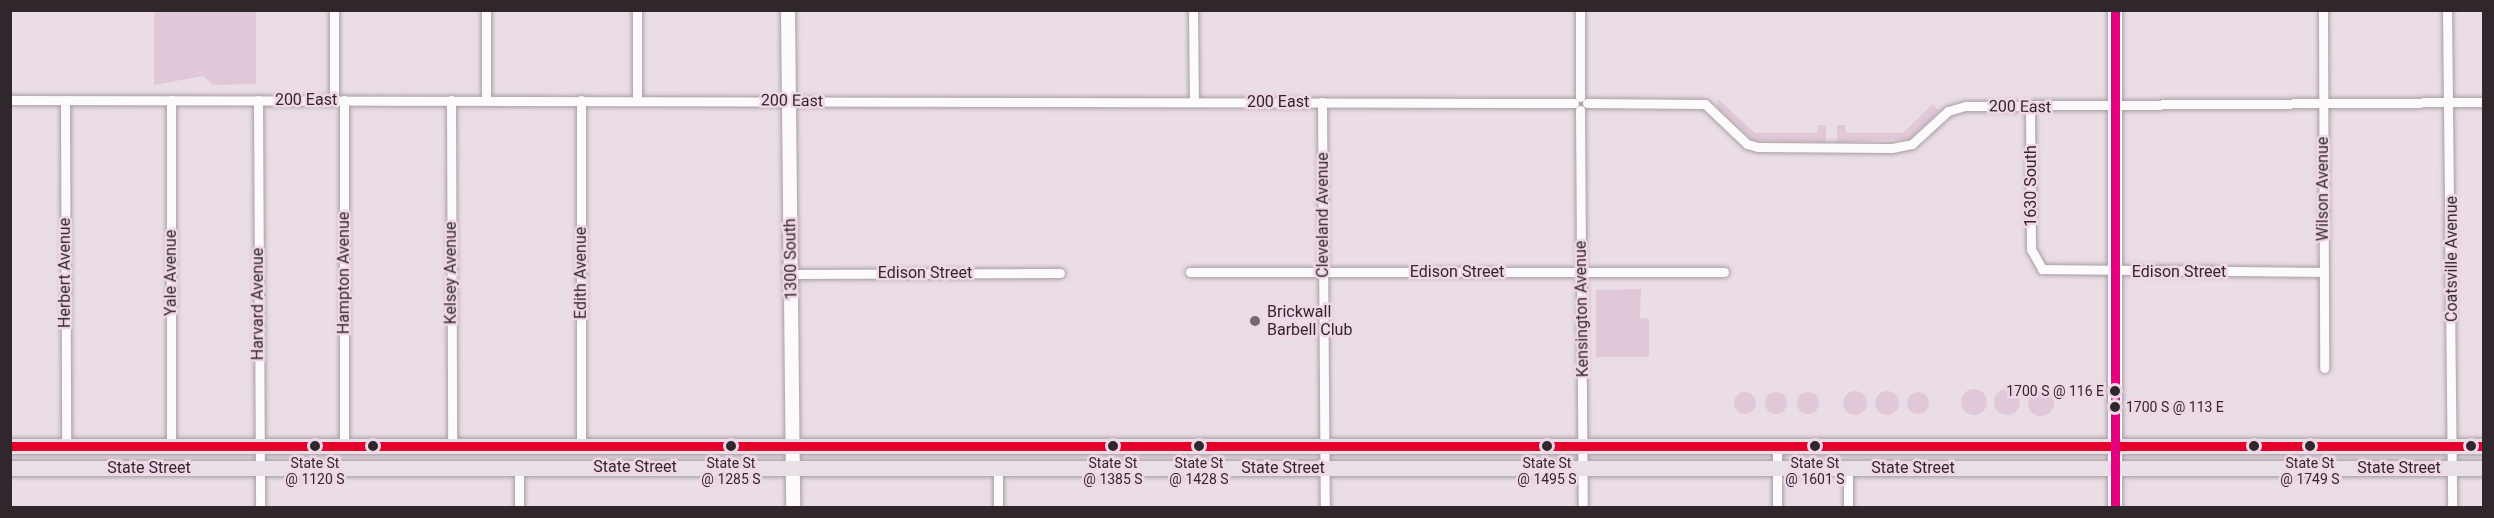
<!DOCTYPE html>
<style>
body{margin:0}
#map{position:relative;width:2494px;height:518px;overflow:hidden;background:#eadde6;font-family:Roboto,sans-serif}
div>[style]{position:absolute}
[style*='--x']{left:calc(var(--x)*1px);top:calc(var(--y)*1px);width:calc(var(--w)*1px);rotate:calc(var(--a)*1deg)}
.green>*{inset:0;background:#e1c8d9}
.round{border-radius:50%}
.roads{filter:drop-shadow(0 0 2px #a79da4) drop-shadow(0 0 2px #a79da4)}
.street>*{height:9px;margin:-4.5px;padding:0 4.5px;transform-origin:4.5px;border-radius:4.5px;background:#fcfafb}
.secondary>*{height:14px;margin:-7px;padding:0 7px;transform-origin:7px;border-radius:7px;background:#fcfafb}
.primary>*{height:15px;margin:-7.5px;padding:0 7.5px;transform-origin:7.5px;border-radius:7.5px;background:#e9e0e7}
.bus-1>*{height:9px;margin:-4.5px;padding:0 4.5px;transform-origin:4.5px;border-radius:4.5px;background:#e4002b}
.bus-2>*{height:9px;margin:-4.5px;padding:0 4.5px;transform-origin:4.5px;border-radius:4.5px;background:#e5007d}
.dots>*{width:16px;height:16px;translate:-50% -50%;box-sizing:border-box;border:3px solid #f0d7e7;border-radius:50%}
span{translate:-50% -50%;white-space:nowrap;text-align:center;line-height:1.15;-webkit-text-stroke:5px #f0d7e7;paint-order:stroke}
.bus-label{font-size:14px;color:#30272d}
.right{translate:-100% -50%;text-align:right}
.left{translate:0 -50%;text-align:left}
.street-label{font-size:16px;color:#30272d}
.poi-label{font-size:16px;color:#30272d}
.frame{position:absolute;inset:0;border:12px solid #30272d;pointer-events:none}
</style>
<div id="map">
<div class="green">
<i style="clip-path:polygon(154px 11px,256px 11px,256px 84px,213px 85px,203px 76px,154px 85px)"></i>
<i style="clip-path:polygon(1718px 99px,1755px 133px,1817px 133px,1818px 125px,1826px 125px,1826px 142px,1753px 140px,1717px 106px)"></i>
<i style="clip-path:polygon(1933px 104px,1939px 111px,1910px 139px,1837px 142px,1837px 125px,1845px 125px,1846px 133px,1903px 133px)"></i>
<i style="clip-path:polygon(1641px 289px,1640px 318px,1649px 319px,1649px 357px,1596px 357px,1596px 290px)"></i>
<i class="round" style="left:1961px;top:389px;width:26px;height:26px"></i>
<i class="round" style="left:1994px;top:389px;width:26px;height:26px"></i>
<i class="round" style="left:2028px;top:390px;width:26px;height:26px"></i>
<i class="round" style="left:1875px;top:391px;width:24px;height:24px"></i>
<i class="round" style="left:1843px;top:391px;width:24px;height:24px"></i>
<i class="round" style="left:1907px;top:392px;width:22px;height:22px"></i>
<i class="round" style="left:1797px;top:392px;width:22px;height:22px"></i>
<i class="round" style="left:1765px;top:392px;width:22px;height:22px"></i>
<i class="round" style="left:1734px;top:392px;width:22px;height:22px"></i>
</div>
<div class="roads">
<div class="street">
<i style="--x:486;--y:10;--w:90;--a:90"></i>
<i style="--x:637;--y:10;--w:90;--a:90"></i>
<i style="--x:1193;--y:10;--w:92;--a:89.4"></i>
<i style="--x:1580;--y:10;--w:87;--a:90"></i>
<i style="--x:2323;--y:10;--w:358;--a:89.8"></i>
<i style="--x:2447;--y:10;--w:498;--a:89.4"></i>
<i style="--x:10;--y:100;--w:1564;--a:0.11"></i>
<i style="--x:65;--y:100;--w:346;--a:89.8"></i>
<i style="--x:171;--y:100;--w:346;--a:90"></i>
<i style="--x:258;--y:100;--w:408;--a:89.7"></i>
<i style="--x:334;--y:100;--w:90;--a:-90"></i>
<i style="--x:344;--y:100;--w:346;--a:90"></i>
<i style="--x:451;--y:100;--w:346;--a:89.8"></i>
<i style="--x:1322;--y:102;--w:406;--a:89.6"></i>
<i style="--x:1587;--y:103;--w:118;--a:0.5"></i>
<i style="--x:1705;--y:104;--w:58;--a:43.6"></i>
<i style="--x:1747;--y:144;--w:11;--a:15"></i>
<i style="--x:1758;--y:147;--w:134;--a:0.4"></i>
<i style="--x:1892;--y:148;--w:20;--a:-11"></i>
<i style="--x:1912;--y:144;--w:49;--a:-42.5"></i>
<i style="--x:1948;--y:111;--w:19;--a:-16"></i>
<i style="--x:1966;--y:106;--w:518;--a:-0.44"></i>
<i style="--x:2030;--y:107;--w:142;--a:89.6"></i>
<i style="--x:2031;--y:249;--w:23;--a:61"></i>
<i style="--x:2042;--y:269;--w:282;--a:0.6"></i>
<i style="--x:1580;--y:110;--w:398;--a:89.6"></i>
<i style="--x:1190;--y:272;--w:534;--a:0"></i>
<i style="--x:791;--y:274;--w:269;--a:-0.2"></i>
<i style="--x:581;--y:446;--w:346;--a:-90"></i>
<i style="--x:1777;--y:446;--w:62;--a:90"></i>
<i style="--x:998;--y:467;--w:41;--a:90"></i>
<i style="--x:519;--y:468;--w:40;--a:90"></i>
<i style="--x:1848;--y:468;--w:40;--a:90"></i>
</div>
<div class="secondary">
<i style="--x:788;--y:10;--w:498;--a:89.4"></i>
<i style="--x:2115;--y:508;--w:498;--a:-90"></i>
</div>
<div class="primary">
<i style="--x:10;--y:446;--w:2474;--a:0"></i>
<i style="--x:10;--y:468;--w:2474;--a:0"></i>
</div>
</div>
<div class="bus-1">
<i style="--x:10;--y:446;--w:2474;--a:0"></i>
</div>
<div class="bus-2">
<i style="--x:2115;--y:10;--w:498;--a:90"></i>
</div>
<div class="dots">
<i style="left:1255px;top:321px;background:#71676e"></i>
<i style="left:2115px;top:391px;background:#30272d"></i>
<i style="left:2115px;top:407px;background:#30272d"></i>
<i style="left:315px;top:446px;background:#30272d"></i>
<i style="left:373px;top:446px;background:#30272d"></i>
<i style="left:731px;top:446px;background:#30272d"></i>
<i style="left:1113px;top:446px;background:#30272d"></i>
<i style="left:1199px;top:446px;background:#30272d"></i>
<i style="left:1547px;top:446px;background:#30272d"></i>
<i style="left:1815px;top:446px;background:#30272d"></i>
<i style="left:2254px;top:446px;background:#30272d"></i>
<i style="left:2310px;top:446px;background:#30272d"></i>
<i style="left:2471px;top:446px;background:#30272d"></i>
</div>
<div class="bus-label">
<span class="right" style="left:2104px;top:391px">1700 S @ 116 E</span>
<span class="left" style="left:2126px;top:407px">1700 S @ 113 E</span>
<span style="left:315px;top:471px">State St<br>@ 1120 S</span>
<span style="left:731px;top:471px">State St<br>@ 1285 S</span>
<span style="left:1113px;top:471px">State St<br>@ 1385 S</span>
<span style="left:1199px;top:471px">State St<br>@ 1428 S</span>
<span style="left:1547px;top:471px">State St<br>@ 1495 S</span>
<span style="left:1815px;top:471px">State St<br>@ 1601 S</span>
<span style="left:2310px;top:471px">State St<br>@ 1749 S</span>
</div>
<div class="street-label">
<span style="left:306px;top:100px">200 East</span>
<span style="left:792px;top:101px;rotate:1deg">200 East</span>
<span style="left:1278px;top:102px">200 East</span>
<span style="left:2020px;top:107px;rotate:1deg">200 East</span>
<span style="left:2031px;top:186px;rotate:-90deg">1630 South</span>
<span style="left:2323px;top:189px;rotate:-90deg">Wilson Avenue</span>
<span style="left:1323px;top:215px;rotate:-90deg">Cleveland Avenue</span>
<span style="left:791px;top:259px;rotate:-91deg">1300 South</span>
<span style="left:2452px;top:259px;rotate:-90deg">Coatsville Avenue</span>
<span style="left:1457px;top:272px">Edison Street</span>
<span style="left:2179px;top:272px">Edison Street</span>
<span style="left:65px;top:273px;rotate:-90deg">Herbert Avenue</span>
<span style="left:171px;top:273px;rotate:-90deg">Yale Avenue</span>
<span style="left:344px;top:273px;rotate:-90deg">Hampton Avenue</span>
<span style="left:451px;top:273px;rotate:-90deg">Kelsey Avenue</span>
<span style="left:581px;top:273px;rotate:-90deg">Edith Avenue</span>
<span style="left:925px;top:273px">Edison Street</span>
<span style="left:258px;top:304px;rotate:-90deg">Harvard Avenue</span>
<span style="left:1582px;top:309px;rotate:-91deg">Kensington Avenue</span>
<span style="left:635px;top:467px">State Street</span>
<span style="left:149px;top:468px">State Street</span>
<span style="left:1283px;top:468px">State Street</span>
<span style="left:1913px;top:468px">State Street</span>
<span style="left:2399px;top:468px">State Street</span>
</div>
<div class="poi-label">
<span class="left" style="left:1267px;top:321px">Brickwall<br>Barbell Club</span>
</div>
<div class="frame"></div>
</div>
